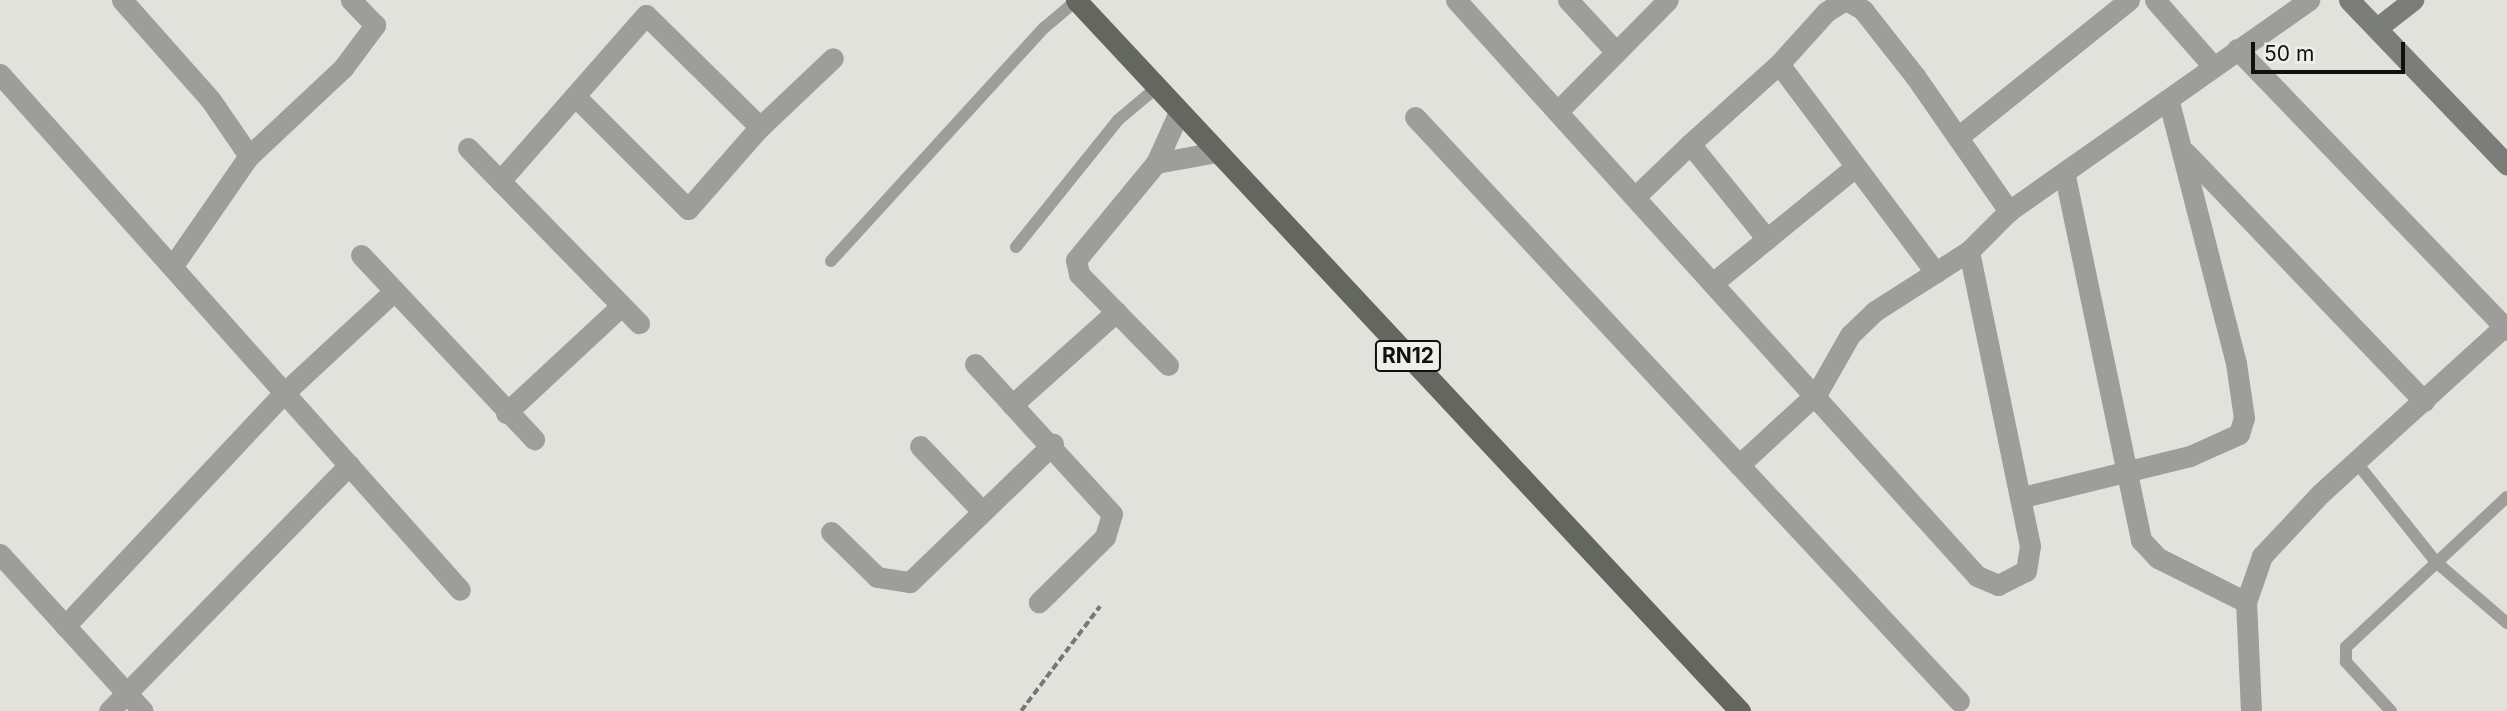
<!DOCTYPE html>
<style>
body{margin:0}
#map{position:relative;width:2507px;height:711px;overflow:hidden;background:#e0e2db;font-family:Inter,sans-serif}
div>[style]{position:absolute}
[style*='--x']{left:calc(var(--x)*1px);top:calc(var(--y)*1px);width:calc(var(--w)*1px);rotate:calc(var(--a)*1deg)}
.path>*{height:3.5px;margin-top:-1.75px;transform-origin:0;background:repeating-linear-gradient(90deg,#777873 0 7px,transparent 0 10.5px)}
.lane>*{height:12px;margin:-6px;padding:0 6px;transform-origin:6px;border-radius:6px;background:#9d9d9a}
.street>*{height:21px;margin:-10.5px;padding:0 10.5px;transform-origin:10.5px;border-radius:10.5px;background:#9d9d9a}
.secondary>*{height:21px;margin:-10.5px;padding:0 10.5px;transform-origin:10.5px;border-radius:10.5px;background:#7b7d78}
.primary>*{height:21px;margin:-10.5px;padding:0 10.5px;transform-origin:10.5px;border-radius:10.5px;background:#646660}
span{translate:-50% -50%;white-space:nowrap;text-align:center;line-height:1.15;-webkit-text-stroke:6px #edf0e8;paint-order:stroke}
.shield-label span{padding:2px 5px;background:#edf0e8;border:2px solid;border-radius:5px;-webkit-text-stroke-width:0}
.shield-label{font-size:21px;color:#10100e;font-weight:700}
.scale{position:absolute;left:2251px;top:42px;width:154px;height:32px;box-sizing:border-box;border:4px solid #10100e;border-top:0;padding-left:9px;font-size:21px;line-height:24px;white-space:nowrap;color:#10100e;-webkit-text-stroke:5px #edf0e8;paint-order:stroke}
</style>
<div id="map">
<div class="path">
<i style="--x:1021;--y:711;--w:131;--a:-53"></i>
</div>
<div class="lane">
<i style="--x:1016;--y:247;--w:163;--a:-51.2"></i>
<i style="--x:1118;--y:120;--w:50;--a:-40.1"></i>
<i style="--x:831;--y:261;--w:316;--a:-47.6"></i>
<i style="--x:1044;--y:28;--w:43;--a:-40.3"></i>
<i style="--x:2356;--y:462;--w:128;--a:51.3"></i>
<i style="--x:2436;--y:562;--w:94;--a:40.7"></i>
<i style="--x:2391;--y:711;--w:67;--a:-132.6"></i>
<i style="--x:2346;--y:662;--w:15;--a:-90"></i>
<i style="--x:2346;--y:647;--w:220;--a:-43"></i>
</div>
<div class="street">
<i style="--x:122;--y:0;--w:132;--a:48.4"></i>
<i style="--x:210;--y:99;--w:69;--a:55.6"></i>
<i style="--x:249;--y:156;--w:129;--a:-43.1"></i>
<i style="--x:343;--y:68;--w:54;--a:-53.3"></i>
<i style="--x:375;--y:25;--w:35;--a:-134"></i>
<i style="--x:1456;--y:0;--w:777;--a:47.87"></i>
<i style="--x:1977;--y:576;--w:23;--a:23"></i>
<i style="--x:1998;--y:585;--w:31;--a:-27"></i>
<i style="--x:2026;--y:571;--w:25;--a:-81"></i>
<i style="--x:2030;--y:546;--w:301;--a:-101.7"></i>
<i style="--x:1568;--y:0;--w:71;--a:47.3"></i>
<i style="--x:1845;--y:0;--w:22;--a:148"></i>
<i style="--x:1826;--y:12;--w:70;--a:132.1"></i>
<i style="--x:1779;--y:64;--w:261;--a:53.1"></i>
<i style="--x:1846;--y:0;--w:20;--a:30"></i>
<i style="--x:1863;--y:10;--w:84;--a:51.8"></i>
<i style="--x:1915;--y:76;--w:165;--a:55.2"></i>
<i style="--x:2155;--y:0;--w:86;--a:48.8"></i>
<i style="--x:2237;--y:49;--w:390;--a:46.1"></i>
<i style="--x:0;--y:74;--w:691;--a:48.28"></i>
<i style="--x:577;--y:98;--w:157;--a:45"></i>
<i style="--x:688;--y:209;--w:106;--a:-48.8"></i>
<i style="--x:758;--y:129;--w:103;--a:-43.4"></i>
<i style="--x:1558;--y:111;--w:156;--a:-45.3"></i>
<i style="--x:1415;--y:117;--w:798;--a:47.03"></i>
<i style="--x:1958;--y:137;--w:219;--a:-38.7"></i>
<i style="--x:468;--y:148;--w:245;--a:45.7"></i>
<i style="--x:2186;--y:153;--w:344;--a:46.2"></i>
<i style="--x:1156;--y:163;--w:62;--a:-10.2"></i>
<i style="--x:2065;--y:176;--w:372;--a:78.2"></i>
<i style="--x:2141;--y:540;--w:25;--a:47"></i>
<i style="--x:2158;--y:558;--w:98;--a:26.6"></i>
<i style="--x:500;--y:181;--w:221;--a:-48.7"></i>
<i style="--x:646;--y:15;--w:160;--a:44.5"></i>
<i style="--x:1635;--y:197;--w:76;--a:-43.9"></i>
<i style="--x:1767;--y:239;--w:122;--a:-129"></i>
<i style="--x:1690;--y:144;--w:120;--a:-42"></i>
<i style="--x:361;--y:255;--w:253;--a:46.8"></i>
<i style="--x:172;--y:267;--w:135;--a:-55.3"></i>
<i style="--x:1714;--y:282;--w:181;--a:-39.2"></i>
<i style="--x:975;--y:364;--w:203;--a:47.6"></i>
<i style="--x:1112;--y:514;--w:24;--a:107"></i>
<i style="--x:1105;--y:537;--w:93;--a:135.4"></i>
<i style="--x:1168;--y:365;--w:127;--a:-134.4"></i>
<i style="--x:1079;--y:274;--w:14;--a:-102"></i>
<i style="--x:1076;--y:260;--w:126;--a:-50.5"></i>
<i style="--x:1156;--y:163;--w:56;--a:-65.7"></i>
<i style="--x:1012;--y:405;--w:140;--a:-41.8"></i>
<i style="--x:506;--y:413;--w:154;--a:-42.9"></i>
<i style="--x:920;--y:446;--w:88;--a:46.4"></i>
<i style="--x:1739;--y:465;--w:106;--a:-42.7"></i>
<i style="--x:1817;--y:393;--w:67;--a:-60.4"></i>
<i style="--x:1850;--y:335;--w:35;--a:-44"></i>
<i style="--x:1875;--y:311;--w:112;--a:-32.6"></i>
<i style="--x:1969;--y:251;--w:57;--a:-45"></i>
<i style="--x:2009;--y:211;--w:367;--a:-35.1"></i>
<i style="--x:2023;--y:497;--w:172;--a:-13.8"></i>
<i style="--x:2190;--y:456;--w:54;--a:-24.2"></i>
<i style="--x:2239;--y:434;--w:17;--a:-73"></i>
<i style="--x:2244;--y:418;--w:56;--a:-98.3"></i>
<i style="--x:2236;--y:363;--w:269;--a:-104.4"></i>
<i style="--x:831;--y:532;--w:64;--a:44.4"></i>
<i style="--x:877;--y:577;--w:33;--a:9"></i>
<i style="--x:910;--y:582;--w:199;--a:-44"></i>
<i style="--x:0;--y:554;--w:212;--a:47.7"></i>
<i style="--x:65;--y:626;--w:320;--a:-46.8"></i>
<i style="--x:284;--y:393;--w:150;--a:-42.8"></i>
<i style="--x:109;--y:711;--w:344;--a:-45.7"></i>
<i style="--x:2251;--y:711;--w:109;--a:-92.6"></i>
<i style="--x:2246;--y:602;--w:49;--a:-70.8"></i>
<i style="--x:2262;--y:556;--w:85;--a:-46.9"></i>
<i style="--x:2320;--y:494;--w:253;--a:-42.3"></i>
</div>
<div class="secondary">
<i style="--x:2349;--y:0;--w:228;--a:46.2"></i>
<i style="--x:2377;--y:28;--w:46;--a:-37.9"></i>
</div>
<div class="primary">
<i style="--x:1076;--y:0;--w:973;--a:46.96"></i>
</div>
<div class="shield-label">
<span style="left:1408px;top:356px">RN12</span>
</div>
<div class="scale">50 m</div>
</div>
